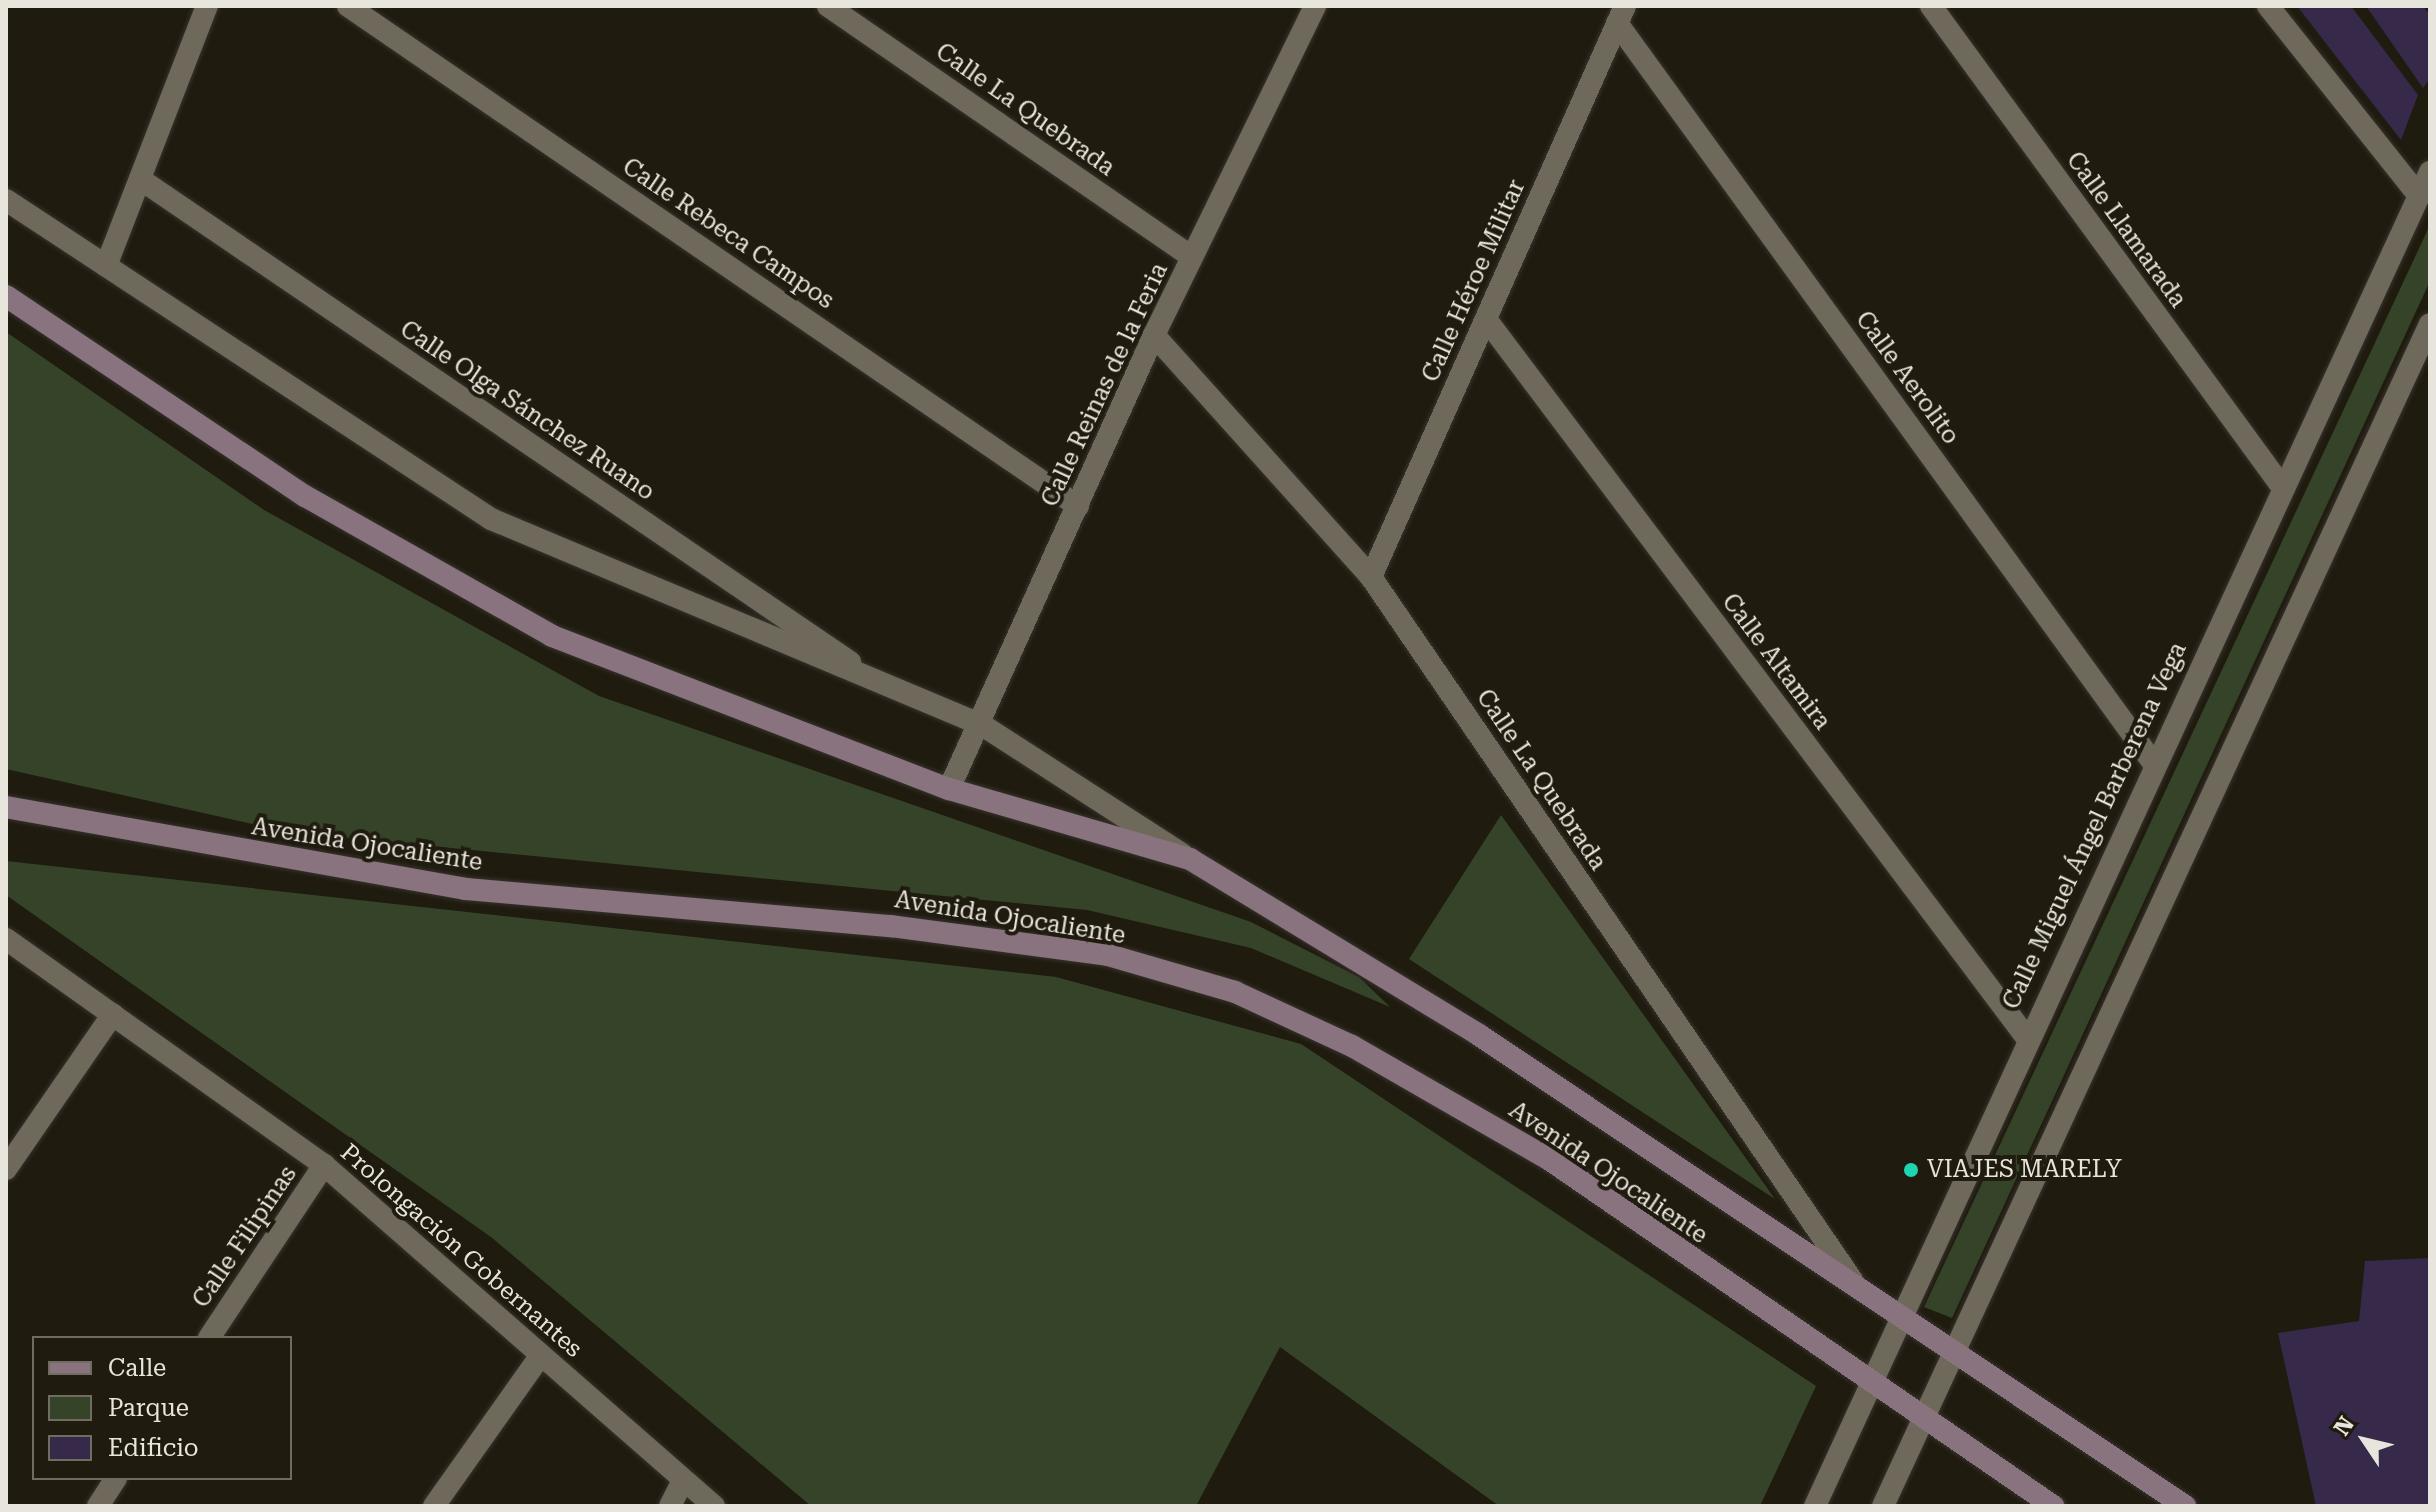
<!DOCTYPE html>
<meta charset="utf-8">
<style>
body{margin:0}
#map{position:relative;width:2436px;height:1512px;overflow:hidden;background:#201b0f;font-family:"Roboto Serif",serif}
div>[style]{position:absolute}
[style*='--x']{left:calc(var(--x)*1px);top:calc(var(--y)*1px);width:calc(var(--w)*1px);rotate:calc(var(--a)*1deg)}
.green>*{inset:0;background:#354429}
.building>*{inset:0;background:#37294a}
.roads{filter:drop-shadow(0 0 2px #36332d) drop-shadow(0 0 2px #36332d)}
.minor>*{height:22px;margin:-11px;padding:0 11px;transform-origin:11px;border-radius:11px;background:#6f695c}
.tertiary>*{height:22px;margin:-11px;padding:0 11px;transform-origin:11px;border-radius:11px;background:#6f695c}
.secondary>*{height:22px;margin:-11px;padding:0 11px;transform-origin:11px;border-radius:11px;background:#88737e}
.dots>*{width:22px;height:22px;translate:-50% -50%;box-sizing:border-box;border:4px solid #201b0f;border-radius:50%}
span{translate:-50% -50%;white-space:nowrap;text-align:center;line-height:1.15;-webkit-text-stroke:8px #201b0f;paint-order:stroke}
.street-label{font-size:24px;color:#e8e5dd}
.poi-label{font-size:24px;color:#e8e5dd}
.left{translate:0 -50%;text-align:left}
.frame{position:absolute;inset:0;border:8px solid #e8e5dd;pointer-events:none}
.legend{position:absolute;left:32px;top:1336px;width:260px;height:144px;box-sizing:border-box;background:#201b0f;border:2px solid #706c61;margin:0;padding:10px 14px;list-style:none;font-size:24px;color:#e8e5dd}
.legend li{display:flex;align-items:center;gap:16px;height:40px}
.legend b{width:40px;border:2px solid #706c61}
.north{position:absolute;left:2324px;top:1400px;width:80px;height:80px;-webkit-text-stroke:6px #201b0f;paint-order:stroke;rotate:305deg;font-size:22px;font-weight:700;line-height:32px;text-align:center;color:#e8e5dd}
.north::after{content:'';display:block;margin:auto;width:28px;height:36px;background:#e8e5dd;clip-path:polygon(50% 0,100% 100%,50% 72%,0 100%)}
</style>
<div id="map">
<div class="green">
<i style="clip-path:polygon(2430px 225px,2430px 281px,1952px 1318px,1924px 1307px)"></i>
<i style="clip-path:polygon(6px 332px,264px 510px,599px 696px,1251px 922px,1359px 977px,1390px 1007px,1251px 948px,1087px 910px,288px 832px,6px 769px)"></i>
<i style="clip-path:polygon(1501px 815px,1775px 1199px,1409px 959px)"></i>
<i style="clip-path:polygon(6px 861px,1056px 977px,1301px 1044px,1816px 1386px,1760px 1506px,1499px 1506px,1280px 1347px,1196px 1506px,811px 1506px,491px 1237px,6px 895px)"></i>
</div>
<div class="building">
<i style="clip-path:polygon(2297px 6px,2351px 6px,2418px 95px,2401px 140px)"></i>
<i style="clip-path:polygon(2366px 6px,2423px 6px,2430px 15px,2430px 78px,2423px 88px)"></i>
<i style="clip-path:polygon(2430px 1258px,2430px 1506px,2316px 1506px,2278px 1333px,2359px 1321px,2365px 1261px)"></i>
</div>
<div class="roads">
<div class="minor">
<i style="--x:348;--y:6;--w:885;--a:34.41"></i>
<i style="--x:828;--y:6;--w:442;--a:34.6"></i>
<i style="--x:1931;--y:6;--w:592;--a:53.87"></i>
<i style="--x:2268;--y:6;--w:243;--a:51.5"></i>
<i style="--x:1617;--y:23;--w:915;--a:54.07"></i>
<i style="--x:140;--y:179;--w:859;--a:34.23"></i>
<i style="--x:6;--y:200;--w:581;--a:33.33"></i>
<i style="--x:491;--y:519;--w:532;--a:22.76"></i>
<i style="--x:982;--y:725;--w:238;--a:32.8"></i>
<i style="--x:106;--y:266;--w:279;--a:-68.8"></i>
<i style="--x:1486;--y:319;--w:898;--a:53.05"></i>
<i style="--x:1154;--y:335;--w:325;--a:48.1"></i>
<i style="--x:1371;--y:577;--w:852;--a:55.62"></i>
<i style="--x:1371;--y:577;--w:625;--a:-66.02"></i>
<i style="--x:949;--y:789;--w:498;--a:-65.7"></i>
<i style="--x:1154;--y:335;--w:366;--a:-63.9"></i>
<i style="--x:6;--y:939;--w:390;--a:35.4"></i>
<i style="--x:324;--y:1165;--w:518;--a:41.17"></i>
<i style="--x:6;--y:1169;--w:188;--a:-55.4"></i>
<i style="--x:209;--y:1338;--w:208;--a:-56.4"></i>
<i style="--x:98;--y:1506;--w:33;--a:-57"></i>
<i style="--x:434;--y:1506;--w:185;--a:-54.7"></i>
<i style="--x:670;--y:1506;--w:27;--a:-63"></i>
</div>
<div class="tertiary">
<i style="--x:1815;--y:1506;--w:1469;--a:-65.25"></i>
<i style="--x:1883;--y:1506;--w:1302;--a:-65.17"></i>
</div>
<div class="secondary">
<i style="--x:6;--y:296;--w:360;--a:33.8"></i>
<i style="--x:305;--y:496;--w:284;--a:29.5"></i>
<i style="--x:552;--y:636;--w:425;--a:21.1"></i>
<i style="--x:949;--y:789;--w:251;--a:16.2"></i>
<i style="--x:1190;--y:859;--w:338;--a:31.3"></i>
<i style="--x:1479;--y:1035;--w:849;--a:33.71"></i>
<i style="--x:6;--y:807;--w:467;--a:10.1"></i>
<i style="--x:466;--y:889;--w:427;--a:5"></i>
<i style="--x:891;--y:926;--w:219;--a:7.6"></i>
<i style="--x:1108;--y:955;--w:132;--a:16.2"></i>
<i style="--x:1235;--y:992;--w:129;--a:24.8"></i>
<i style="--x:1352;--y:1046;--w:228;--a:29.9"></i>
<i style="--x:1550;--y:1160;--w:611;--a:34.52"></i>
</div>
</div>
<div class="dots">
<i style="left:1911px;top:1170px;background:#1dd5b1"></i>
</div>
<div class="street-label">
<span style="left:1025px;top:110px;rotate:35deg">Calle La Quebrada</span>
<span style="left:2126px;top:230px;rotate:54deg">Calle Llamarada</span>
<span style="left:728px;top:234px;rotate:34deg">Calle Rebeca Campos</span>
<span style="left:1474px;top:281px;rotate:-66deg">Calle Héroe Militar</span>
<span style="left:1907px;top:378px;rotate:54deg">Calle Aerolito</span>
<span style="left:1105px;top:385px;rotate:-65deg">Calle Reinas de la Feria</span>
<span style="left:527px;top:411px;rotate:34deg">Calle Olga Sánchez Ruano</span>
<span style="left:1776px;top:662px;rotate:53deg">Calle Altamira</span>
<span style="left:1541px;top:780px;rotate:56deg">Calle La Quebrada</span>
<span style="left:2095px;top:826px;rotate:-65deg">Calle Miguel Ángel Barberena Vega</span>
<span style="left:367px;top:845px;rotate:9deg">Avenida Ojocaliente</span>
<span style="left:1010px;top:918px;rotate:9deg">Avenida Ojocaliente</span>
<span style="left:1608px;top:1173px;rotate:34deg">Avenida Ojocaliente</span>
<span style="left:245px;top:1237px;rotate:-56deg">Calle Filipinas</span>
<span style="left:461px;top:1251px;rotate:41deg">Prolongación Gobernantes</span>
</div>
<div class="poi-label">
<span class="left" style="left:1927px;top:1170px">VIAJES MARELY</span>
</div>
<div class="frame"></div>
<ul class="legend">
<li><b style="height:10px;background:#88737e"></b>Calle</li>
<li><b style="height:22px;background:#354429"></b>Parque</li>
<li><b style="height:22px;background:#37294a"></b>Edificio</li>
</ul>
<div class="north">N</div>
</div>
